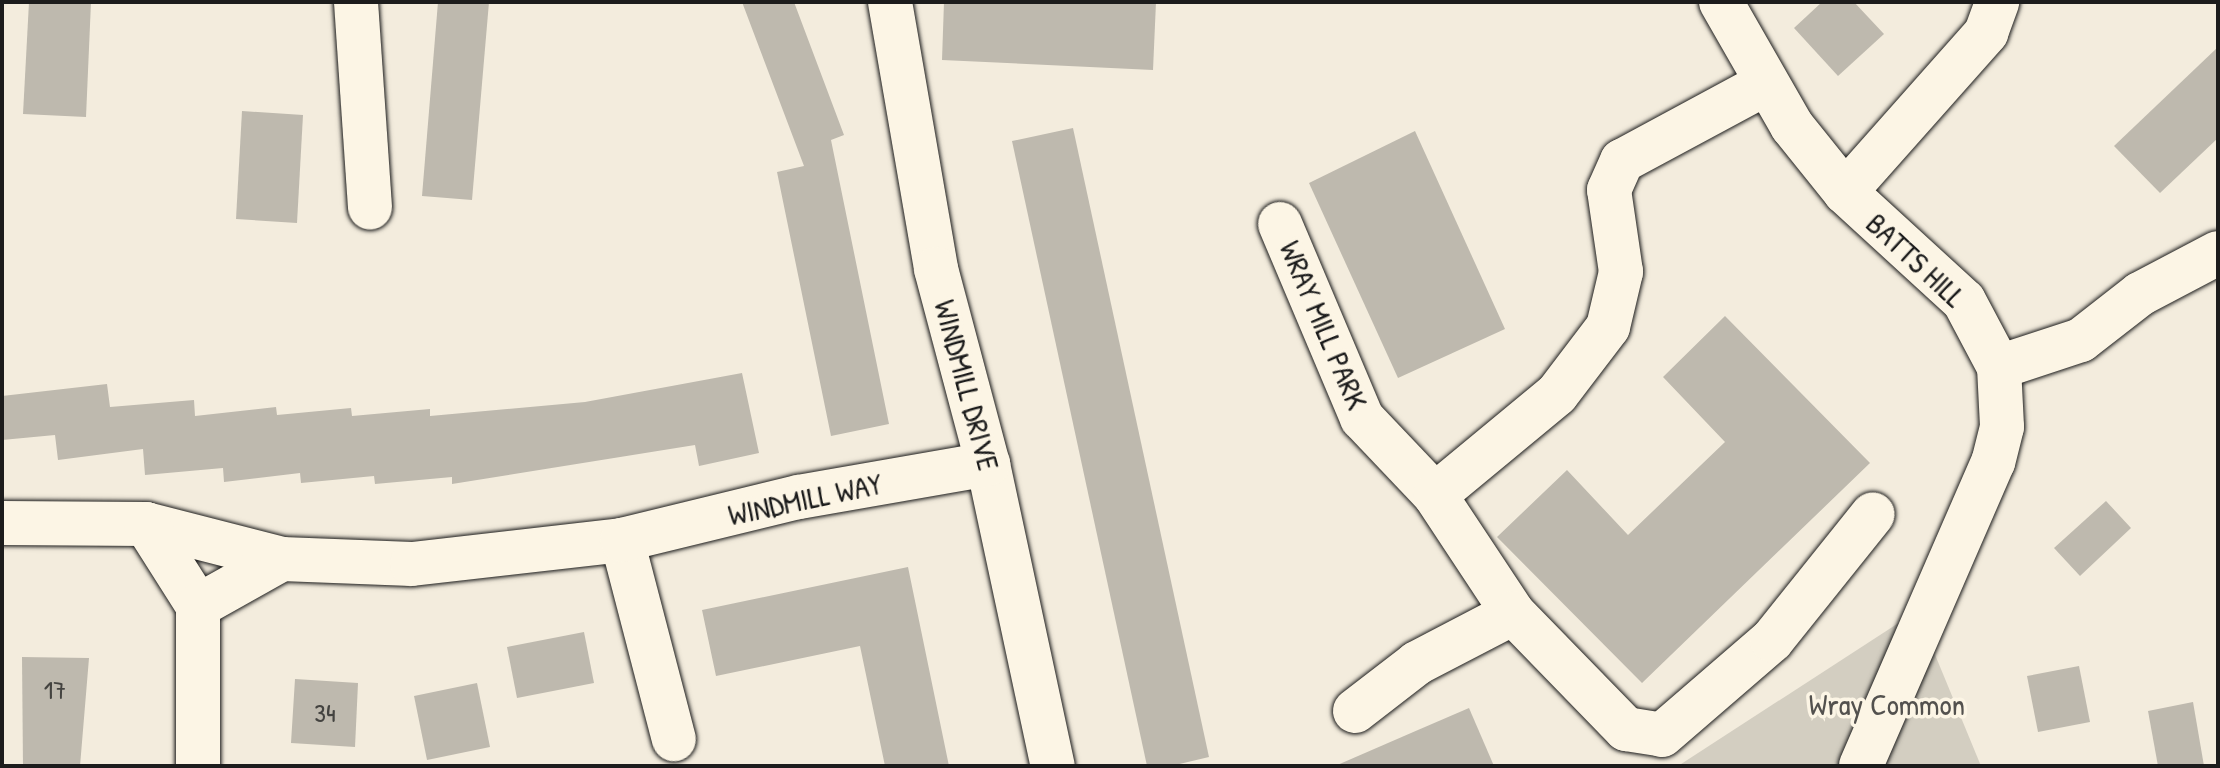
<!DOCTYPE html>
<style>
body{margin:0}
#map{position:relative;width:2220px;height:768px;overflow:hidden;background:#f3ecdd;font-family:"Patrick Hand",sans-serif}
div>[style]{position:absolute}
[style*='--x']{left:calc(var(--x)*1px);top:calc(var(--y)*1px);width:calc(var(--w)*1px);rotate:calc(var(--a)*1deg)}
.green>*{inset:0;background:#d3cec1}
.building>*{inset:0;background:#beb9ae}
.roads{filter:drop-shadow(0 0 2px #1c1c1c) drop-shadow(0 0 2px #1c1c1c)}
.street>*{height:44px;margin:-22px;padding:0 22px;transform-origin:22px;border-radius:22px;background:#fcf5e5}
.secondary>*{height:44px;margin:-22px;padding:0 22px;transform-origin:22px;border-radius:22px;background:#fcf5e5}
span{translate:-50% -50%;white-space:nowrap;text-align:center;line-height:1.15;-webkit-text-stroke:7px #fcf5e5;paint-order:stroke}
.number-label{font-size:26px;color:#444340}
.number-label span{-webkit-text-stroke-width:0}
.street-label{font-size:30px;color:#1c1c1c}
.park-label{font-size:30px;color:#53514e}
.frame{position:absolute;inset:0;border:4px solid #1c1c1c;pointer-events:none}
</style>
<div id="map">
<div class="green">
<i style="clip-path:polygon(1917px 611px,1981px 766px,1678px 766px)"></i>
</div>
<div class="building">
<i style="clip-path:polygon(29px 2px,91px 2px,86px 117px,23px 114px)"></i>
<i style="clip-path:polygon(438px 2px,489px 2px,472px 200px,422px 196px)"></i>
<i style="clip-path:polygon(742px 2px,794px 2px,844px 135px,831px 140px,889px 424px,831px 436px,777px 172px,804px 166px)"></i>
<i style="clip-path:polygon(944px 2px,1156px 2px,1153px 70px,942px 60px)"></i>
<i style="clip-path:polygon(1822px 2px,1854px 2px,1884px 34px,1838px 76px,1794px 28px)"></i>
<i style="clip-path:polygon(2218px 47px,2218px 138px,2160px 193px,2114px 146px)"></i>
<i style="clip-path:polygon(242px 111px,303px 115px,297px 223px,236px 219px)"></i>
<i style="clip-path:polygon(1073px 128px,1209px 757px,1171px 766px,1147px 766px,1012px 141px)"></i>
<i style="clip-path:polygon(1415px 131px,1505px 329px,1398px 378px,1309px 183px)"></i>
<i style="clip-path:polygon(1725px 316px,1870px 463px,1642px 683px,1497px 537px,1567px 470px,1628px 535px,1725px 442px,1663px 377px)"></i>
<i style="clip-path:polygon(742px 373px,759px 453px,699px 466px,695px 445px,452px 484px,452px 477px,375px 484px,374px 476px,301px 483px,300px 473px,224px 482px,223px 468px,145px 475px,143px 449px,58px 460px,55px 435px,2px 440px,2px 396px,107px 384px,110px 407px,194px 400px,195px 416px,276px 407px,277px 415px,351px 408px,352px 416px,430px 409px,430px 416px,585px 402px)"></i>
<i style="clip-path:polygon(2106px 501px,2131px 528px,2080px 576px,2054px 548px)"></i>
<i style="clip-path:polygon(908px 567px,949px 766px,885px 766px,860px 646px,716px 676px,702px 610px)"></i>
<i style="clip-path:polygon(584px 632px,594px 683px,517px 698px,507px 647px)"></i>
<i style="clip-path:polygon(22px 657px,89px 658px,80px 766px,23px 766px)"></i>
<i style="clip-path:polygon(2079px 666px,2090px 722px,2038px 732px,2027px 676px)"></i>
<i style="clip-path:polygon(295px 679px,358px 683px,355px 747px,291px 743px)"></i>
<i style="clip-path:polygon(477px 683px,490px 747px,427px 760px,414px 696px)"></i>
<i style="clip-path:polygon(2193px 702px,2204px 766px,2158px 766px,2148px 711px)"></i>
<i style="clip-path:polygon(1469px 708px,1494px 766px,1335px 766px,1411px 733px)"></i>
</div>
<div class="roads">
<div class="street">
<i style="--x:356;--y:2;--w:206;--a:86.1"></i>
<i style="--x:890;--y:2;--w:271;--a:80.2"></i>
<i style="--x:936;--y:269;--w:202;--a:75.1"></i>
<i style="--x:988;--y:464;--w:309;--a:77.9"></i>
<i style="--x:1845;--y:192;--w:213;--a:-48.4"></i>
<i style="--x:1986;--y:33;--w:33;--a:-70"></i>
<i style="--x:1280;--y:224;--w:211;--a:67.1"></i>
<i style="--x:1362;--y:418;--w:106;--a:46.5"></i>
<i style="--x:2;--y:523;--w:144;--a:0.4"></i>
<i style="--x:146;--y:524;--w:140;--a:14.4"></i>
<i style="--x:146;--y:524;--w:97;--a:57.6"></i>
<i style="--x:622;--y:540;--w:206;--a:75.4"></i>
<i style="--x:1513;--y:613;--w:141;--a:-123.5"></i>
<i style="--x:1435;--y:495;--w:158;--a:-39.6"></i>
<i style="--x:1557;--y:394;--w:84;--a:-52.7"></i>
<i style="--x:1608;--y:327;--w:57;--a:-76.7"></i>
<i style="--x:1621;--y:272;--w:83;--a:-98.3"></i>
<i style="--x:1609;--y:190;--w:32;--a:-66"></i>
<i style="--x:1622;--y:161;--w:160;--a:-28.3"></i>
<i style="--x:1355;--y:711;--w:78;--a:-37.7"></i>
<i style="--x:1417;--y:663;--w:108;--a:-27.5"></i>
<i style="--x:1513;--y:613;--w:162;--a:45.8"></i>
<i style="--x:1626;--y:729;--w:36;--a:9"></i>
<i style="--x:1662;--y:735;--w:145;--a:-40.8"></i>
<i style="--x:1772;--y:640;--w:161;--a:-51.3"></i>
<i style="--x:198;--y:766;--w:160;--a:-90"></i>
<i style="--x:198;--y:606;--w:96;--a:-29.2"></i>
<i style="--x:282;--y:559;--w:130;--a:2.2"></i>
<i style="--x:412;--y:564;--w:211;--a:-6.5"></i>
<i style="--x:622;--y:540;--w:182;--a:-13.7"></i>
<i style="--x:799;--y:497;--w:192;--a:-9.9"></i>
</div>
<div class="secondary">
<i style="--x:1721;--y:2;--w:143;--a:60.2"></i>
<i style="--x:1792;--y:126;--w:85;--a:51.2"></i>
<i style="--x:1845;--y:192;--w:161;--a:42.5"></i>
<i style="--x:1964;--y:301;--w:75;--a:62.1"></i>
<i style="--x:1999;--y:367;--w:60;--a:87.1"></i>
<i style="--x:2002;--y:427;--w:36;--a:104"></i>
<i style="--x:1993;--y:462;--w:331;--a:113.5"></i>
<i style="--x:1999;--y:367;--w:86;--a:-18.2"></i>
<i style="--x:2081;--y:340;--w:75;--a:-37.9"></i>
<i style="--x:2140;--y:294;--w:88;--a:-27.7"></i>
</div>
</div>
<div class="number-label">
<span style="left:55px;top:690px">17</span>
<span style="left:325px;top:713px">34</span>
</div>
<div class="street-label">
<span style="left:1916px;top:260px;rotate:43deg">BATTS HILL</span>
<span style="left:1324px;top:325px;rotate:67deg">WRAY MILL PARK</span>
<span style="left:967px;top:385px;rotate:75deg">WINDMILL DRIVE</span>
<span style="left:805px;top:499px;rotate:-12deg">WINDMILL WAY</span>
</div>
<div class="park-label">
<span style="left:1887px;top:704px">Wray Common</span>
</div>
<div class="frame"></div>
</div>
